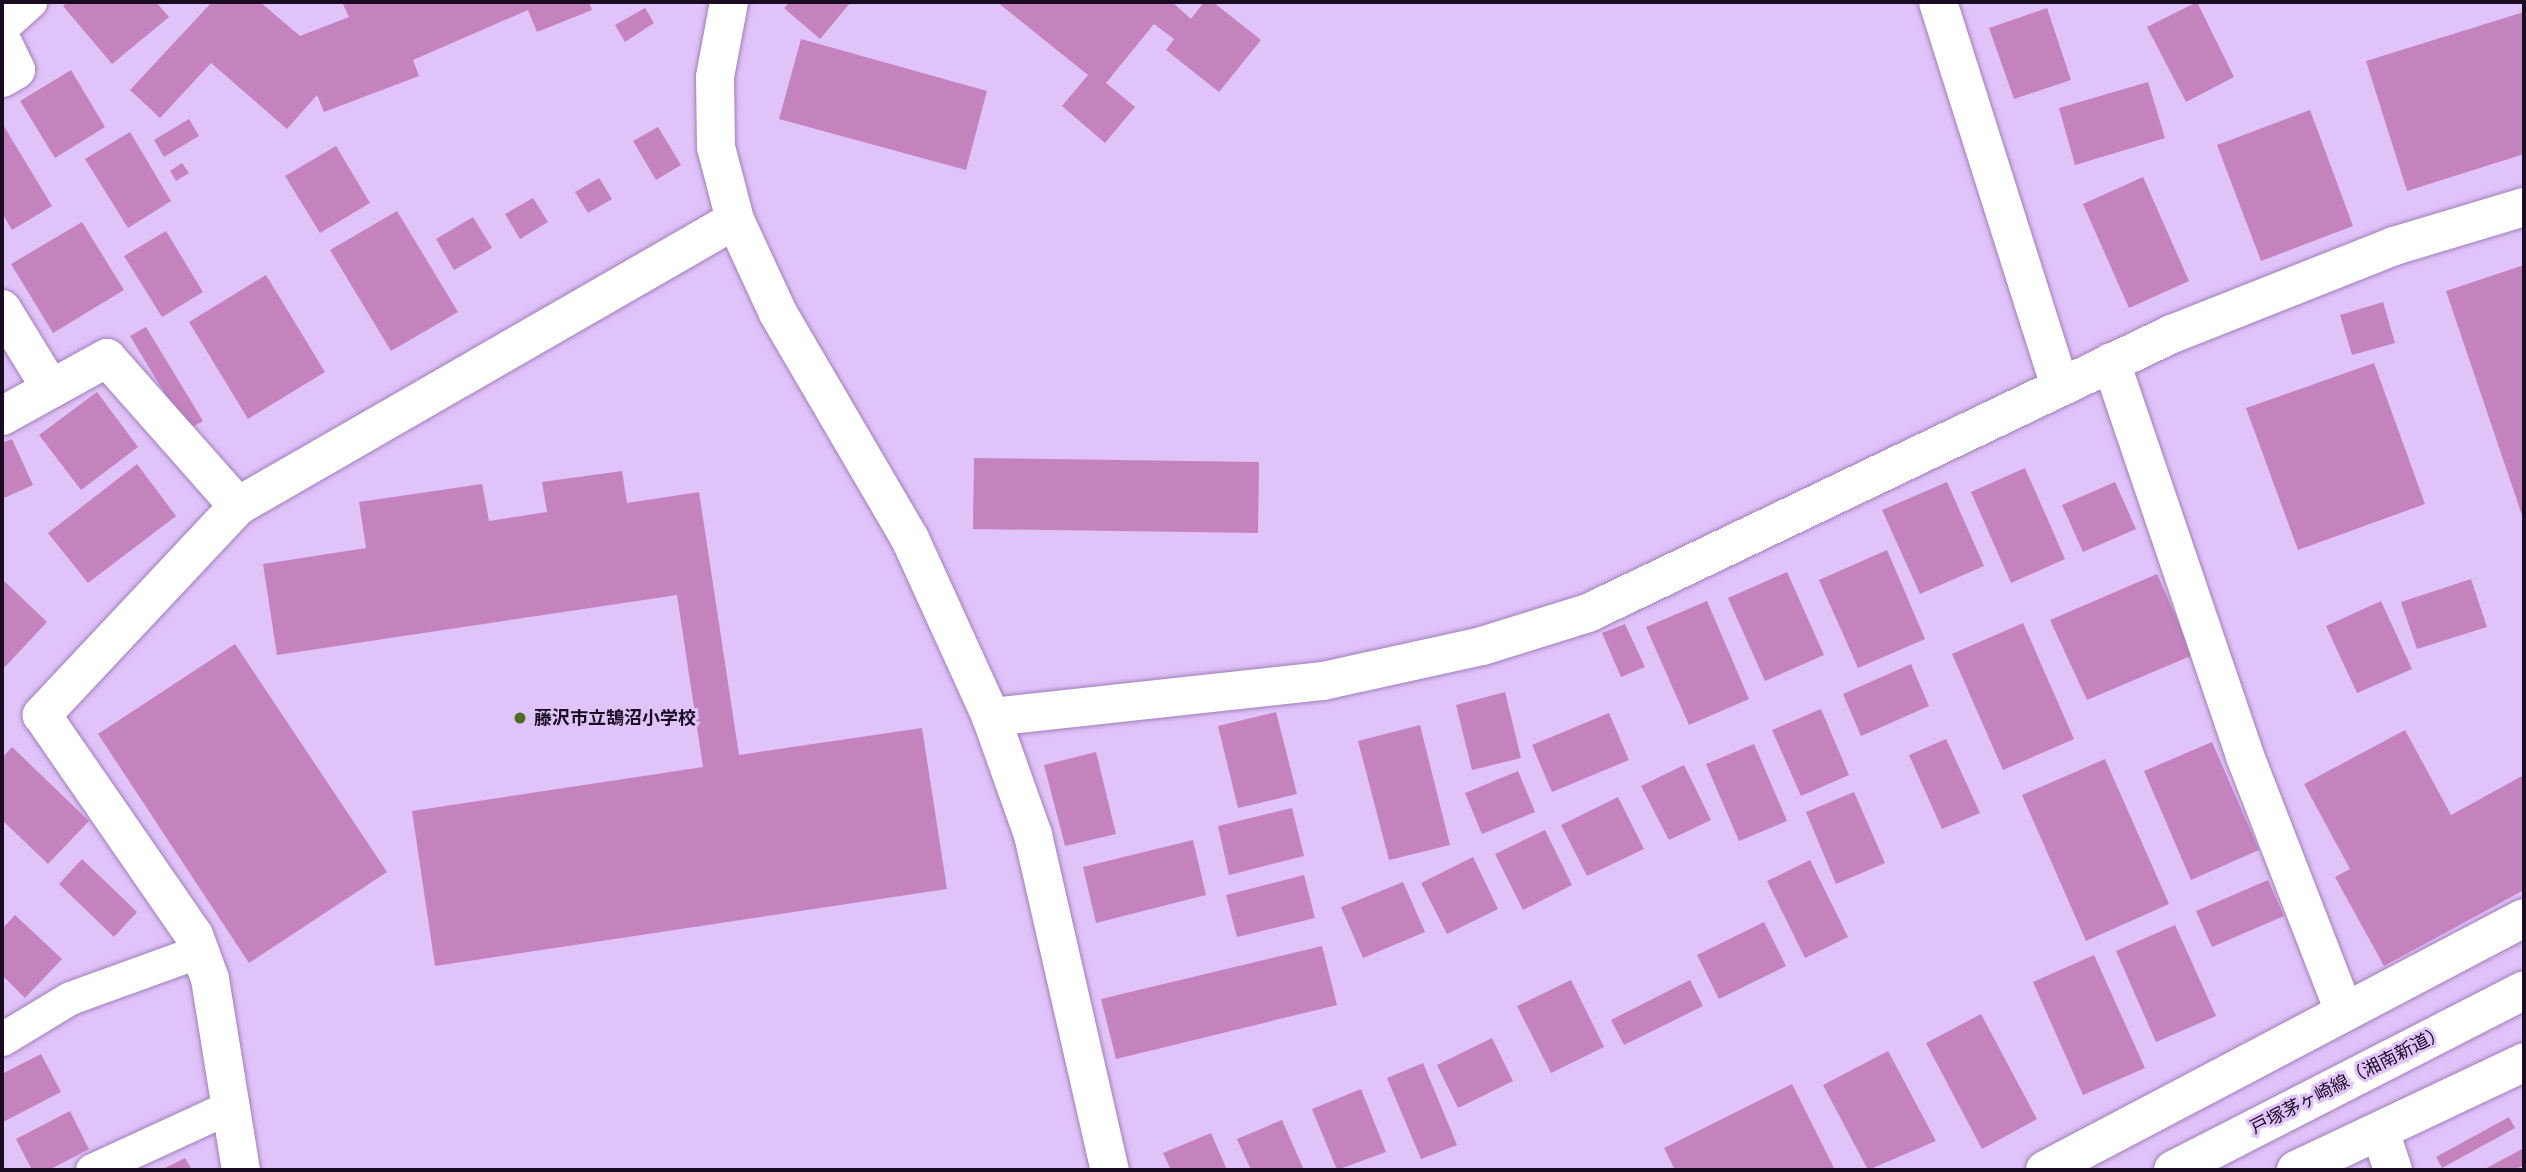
<!DOCTYPE html>
<meta charset="utf-8">
<style>
body{margin:0}
#map{position:relative;width:2526px;height:1172px;overflow:hidden;background:#e0c3f8;font-family:Roboto,"Noto Sans JP",sans-serif}
div>[style]{position:absolute}
[style*='--x']{left:calc(var(--x)*1px);top:calc(var(--y)*1px);width:calc(var(--w)*1px);rotate:calc(var(--a)*1deg)}
.building>*{inset:0;background:#c483bf}
.roads{filter:drop-shadow(0 0 2px #a17ebc) drop-shadow(0 0 2px #a17ebc)}
.lane>*{height:33px;margin:-16.5px;padding:0 16.5px;transform-origin:16.5px;border-radius:16.5px;background:#fff}
.street>*{height:38px;margin:-19px;padding:0 19px;transform-origin:19px;border-radius:19px;background:#fff}
.primary>*{height:38px;margin:-19px;padding:0 19px;transform-origin:19px;border-radius:19px;background:#fff}
.dots>*{width:19px;height:19px;translate:-50% -50%;box-sizing:border-box;border:4px solid #e0c3f8;border-radius:50%}
span{translate:-50% -50%;white-space:nowrap;text-align:center;line-height:1.15;-webkit-text-stroke:6px #e0c3f8;paint-order:stroke}
.poi-label{font-size:18px;color:#190b22;font-weight:700}
.left{translate:0 -50%;text-align:left}
.street-label{font-size:18px;color:#190b22}
.frame{position:absolute;inset:0;border:4px solid #190b22;pointer-events:none}
</style>
<div id="map">
<div class="building">
<i style="clip-path:polygon(69px 2px,156px 2px,169px 17px,112px 64px,63px 6px)"></i>
<i style="clip-path:polygon(212px 2px,260px 2px,300px 36px,349px 17px,342px 2px,589px 2px,592px 10px,537px 32px,528px 10px,413px 60px,419px 76px,324px 112px,317px 95px,287px 129px,211px 63px,160px 118px,130px 90px)"></i>
<i style="clip-path:polygon(790px 2px,851px 2px,820px 39px,784px 8px)"></i>
<i style="clip-path:polygon(997px 2px,1172px 2px,1191px 19px,1204px 2px,1213px 2px,1261px 40px,1219px 92px,1166px 50px,1174px 39px,1154px 24px,1106px 83px,1135px 107px,1105px 143px,1062px 106px,1088px 75px)"></i>
<i style="clip-path:polygon(2197px 2px,2234px 77px,2186px 102px,2147px 27px)"></i>
<i style="clip-path:polygon(645px 8px,654px 23px,625px 42px,615px 25px)"></i>
<i style="clip-path:polygon(2047px 8px,2071px 80px,2014px 99px,1989px 28px)"></i>
<i style="clip-path:polygon(2524px 12px,2524px 154px,2407px 191px,2366px 61px)"></i>
<i style="clip-path:polygon(801px 39px,987px 91px,966px 170px,779px 119px)"></i>
<i style="clip-path:polygon(71px 70px,105px 127px,55px 158px,20px 101px)"></i>
<i style="clip-path:polygon(2148px 82px,2165px 138px,2075px 165px,2059px 108px)"></i>
<i style="clip-path:polygon(2310px 110px,2353px 226px,2261px 261px,2217px 145px)"></i>
<i style="clip-path:polygon(189px 119px,199px 136px,164px 157px,154px 140px)"></i>
<i style="clip-path:polygon(2px 123px,52px 206px,12px 230px,2px 213px)"></i>
<i style="clip-path:polygon(658px 127px,681px 165px,656px 180px,633px 141px)"></i>
<i style="clip-path:polygon(130px 132px,171px 201px,128px 228px,85px 159px)"></i>
<i style="clip-path:polygon(336px 146px,370px 203px,320px 233px,285px 176px)"></i>
<i style="clip-path:polygon(182px 163px,189px 173px,176px 181px,170px 171px)"></i>
<i style="clip-path:polygon(2143px 177px,2189px 281px,2129px 308px,2083px 204px)"></i>
<i style="clip-path:polygon(599px 178px,612px 199px,588px 213px,575px 192px)"></i>
<i style="clip-path:polygon(533px 198px,548px 222px,520px 239px,505px 214px)"></i>
<i style="clip-path:polygon(397px 211px,458px 312px,391px 351px,330px 250px)"></i>
<i style="clip-path:polygon(473px 217px,492px 248px,454px 270px,436px 239px)"></i>
<i style="clip-path:polygon(82px 222px,124px 290px,53px 333px,11px 264px)"></i>
<i style="clip-path:polygon(166px 231px,203px 292px,162px 317px,124px 256px)"></i>
<i style="clip-path:polygon(2524px 265px,2524px 521px,2446px 291px)"></i>
<i style="clip-path:polygon(266px 275px,325px 372px,248px 419px,189px 322px)"></i>
<i style="clip-path:polygon(2383px 302px,2395px 343px,2352px 355px,2340px 315px)"></i>
<i style="clip-path:polygon(146px 327px,203px 421px,187px 430px,130px 336px)"></i>
<i style="clip-path:polygon(2374px 363px,2425px 504px,2298px 550px,2246px 408px)"></i>
<i style="clip-path:polygon(97px 392px,138px 447px,81px 490px,39px 435px)"></i>
<i style="clip-path:polygon(12px 439px,33px 485px,2px 499px,2px 443px)"></i>
<i style="clip-path:polygon(974px 458px,1259px 462px,1258px 533px,973px 529px)"></i>
<i style="clip-path:polygon(137px 464px,176px 516px,88px 583px,48px 533px)"></i>
<i style="clip-path:polygon(2025px 468px,2065px 559px,2011px 583px,1971px 492px)"></i>
<i style="clip-path:polygon(622px 471px,627px 503px,699px 492px,739px 755px,922px 728px,947px 889px,435px 966px,412px 811px,703px 767px,677px 595px,277px 655px,263px 564px,366px 548px,359px 502px,482px 484px,489px 521px,547px 512px,542px 482px)"></i>
<i style="clip-path:polygon(1947px 482px,1984px 566px,1920px 594px,1882px 510px)"></i>
<i style="clip-path:polygon(2115px 482px,2136px 529px,2083px 552px,2062px 505px)"></i>
<i style="clip-path:polygon(1887px 550px,1925px 639px,1858px 668px,1819px 580px)"></i>
<i style="clip-path:polygon(1787px 572px,1824px 655px,1765px 681px,1728px 598px)"></i>
<i style="clip-path:polygon(2157px 574px,2193px 655px,2087px 700px,2050px 620px)"></i>
<i style="clip-path:polygon(2px 579px,47px 622px,5px 667px,2px 664px)"></i>
<i style="clip-path:polygon(2471px 579px,2487px 627px,2417px 649px,2401px 602px)"></i>
<i style="clip-path:polygon(1707px 601px,1749px 699px,1689px 725px,1646px 627px)"></i>
<i style="clip-path:polygon(2381px 601px,2412px 669px,2357px 693px,2326px 626px)"></i>
<i style="clip-path:polygon(2023px 623px,2074px 739px,2003px 770px,1952px 654px)"></i>
<i style="clip-path:polygon(1625px 624px,1645px 667px,1621px 677px,1602px 633px)"></i>
<i style="clip-path:polygon(235px 644px,387px 872px,249px 963px,98px 734px)"></i>
<i style="clip-path:polygon(1911px 664px,1929px 706px,1861px 736px,1843px 694px)"></i>
<i style="clip-path:polygon(1505px 692px,1521px 758px,1472px 770px,1456px 705px)"></i>
<i style="clip-path:polygon(1821px 709px,1849px 775px,1801px 796px,1772px 730px)"></i>
<i style="clip-path:polygon(1276px 712px,1297px 794px,1238px 808px,1218px 726px)"></i>
<i style="clip-path:polygon(1609px 713px,1629px 760px,1552px 792px,1532px 745px)"></i>
<i style="clip-path:polygon(1420px 725px,1450px 845px,1389px 860px,1358px 741px)"></i>
<i style="clip-path:polygon(2405px 730px,2451px 815px,2524px 775px,2524px 890px,2384px 966px,2335px 877px,2350px 869px,2304px 784px)"></i>
<i style="clip-path:polygon(1946px 739px,1980px 813px,1942px 829px,1909px 755px)"></i>
<i style="clip-path:polygon(2212px 742px,2259px 850px,2191px 880px,2144px 771px)"></i>
<i style="clip-path:polygon(1754px 744px,1787px 821px,1739px 841px,1706px 764px)"></i>
<i style="clip-path:polygon(12px 747px,89px 821px,48px 864px,2px 820px,2px 758px)"></i>
<i style="clip-path:polygon(1096px 752px,1116px 834px,1065px 846px,1044px 765px)"></i>
<i style="clip-path:polygon(2105px 759px,2169px 904px,2086px 941px,2022px 795px)"></i>
<i style="clip-path:polygon(1684px 765px,1711px 820px,1669px 840px,1641px 786px)"></i>
<i style="clip-path:polygon(1518px 771px,1535px 812px,1482px 834px,1465px 793px)"></i>
<i style="clip-path:polygon(1854px 792px,1885px 863px,1836px 884px,1806px 812px)"></i>
<i style="clip-path:polygon(1618px 797px,1644px 849px,1587px 876px,1561px 825px)"></i>
<i style="clip-path:polygon(1292px 808px,1304px 856px,1229px 875px,1218px 826px)"></i>
<i style="clip-path:polygon(1545px 830px,1572px 885px,1523px 910px,1495px 854px)"></i>
<i style="clip-path:polygon(1193px 840px,1206px 895px,1096px 923px,1083px 867px)"></i>
<i style="clip-path:polygon(1473px 857px,1498px 909px,1447px 934px,1421px 883px)"></i>
<i style="clip-path:polygon(82px 859px,137px 912px,114px 937px,59px 884px)"></i>
<i style="clip-path:polygon(1810px 860px,1848px 937px,1805px 958px,1767px 881px)"></i>
<i style="clip-path:polygon(1304px 875px,1315px 918px,1237px 937px,1226px 895px)"></i>
<i style="clip-path:polygon(2268px 880px,2284px 916px,2212px 947px,2196px 911px)"></i>
<i style="clip-path:polygon(1403px 882px,1425px 932px,1363px 958px,1341px 907px)"></i>
<i style="clip-path:polygon(15px 915px,62px 959px,25px 998px,2px 975px,2px 929px)"></i>
<i style="clip-path:polygon(1764px 922px,1786px 966px,1719px 999px,1697px 955px)"></i>
<i style="clip-path:polygon(2175px 925px,2216px 1016px,2156px 1042px,2116px 951px)"></i>
<i style="clip-path:polygon(1322px 946px,1337px 1005px,1116px 1059px,1101px 999px)"></i>
<i style="clip-path:polygon(2094px 955px,2145px 1068px,2083px 1095px,2033px 982px)"></i>
<i style="clip-path:polygon(1571px 980px,1604px 1047px,1551px 1073px,1517px 1006px)"></i>
<i style="clip-path:polygon(1690px 980px,1703px 1006px,1624px 1045px,1611px 1020px)"></i>
<i style="clip-path:polygon(1981px 1014px,2037px 1119px,1982px 1149px,1926px 1043px)"></i>
<i style="clip-path:polygon(1492px 1038px,1513px 1081px,1458px 1108px,1437px 1065px)"></i>
<i style="clip-path:polygon(1888px 1051px,1936px 1141px,1868px 1170px,1823px 1085px)"></i>
<i style="clip-path:polygon(41px 1054px,61px 1092px,3px 1122px,2px 1074px)"></i>
<i style="clip-path:polygon(1423px 1063px,1457px 1145px,1421px 1159px,1387px 1078px)"></i>
<i style="clip-path:polygon(1792px 1084px,1835px 1170px,1675px 1170px,1664px 1148px)"></i>
<i style="clip-path:polygon(1361px 1089px,1386px 1152px,1337px 1170px,1312px 1109px)"></i>
<i style="clip-path:polygon(70px 1111px,89px 1149px,49px 1170px,32px 1170px,16px 1139px)"></i>
<i style="clip-path:polygon(2509px 1117px,2515px 1128px,2442px 1168px,2436px 1157px)"></i>
<i style="clip-path:polygon(1282px 1120px,1304px 1170px,1251px 1170px,1237px 1139px)"></i>
<i style="clip-path:polygon(1211px 1133px,1227px 1170px,1171px 1170px,1163px 1153px)"></i>
<i style="clip-path:polygon(2524px 1148px,2524px 1165px,2514px 1170px,2483px 1170px)"></i>
<i style="clip-path:polygon(185px 1158px,192px 1170px,161px 1170px)"></i>
</div>
<div class="roads">
<div class="lane">
<i style="--x:2;--y:27;--w:38;--a:-42"></i>
<i style="--x:2;--y:1039;--w:79;--a:-31.1"></i>
<i style="--x:70;--y:998;--w:138;--a:-19.9"></i>
<i style="--x:92;--y:1170;--w:153;--a:-24.7"></i>
</div>
<div class="street">
<i style="--x:729;--y:2;--w:76;--a:100.6"></i>
<i style="--x:715;--y:77;--w:70;--a:89.2"></i>
<i style="--x:716;--y:147;--w:75;--a:75.4"></i>
<i style="--x:1938;--y:2;--w:404;--a:72.4"></i>
<i style="--x:2;--y:41;--w:32;--a:64"></i>
<i style="--x:16;--y:70;--w:16;--a:150"></i>
<i style="--x:2;--y:309;--w:94;--a:58.5"></i>
<i style="--x:2111;--y:362;--w:416;--a:71.2"></i>
<i style="--x:2245;--y:756;--w:271;--a:68.8"></i>
<i style="--x:2;--y:416;--w:120;--a:-28.9"></i>
<i style="--x:107;--y:358;--w:198;--a:48.5"></i>
<i style="--x:238;--y:506;--w:287;--a:133.2"></i>
<i style="--x:42;--y:715;--w:267;--a:55.4"></i>
<i style="--x:194;--y:935;--w:47;--a:70"></i>
<i style="--x:210;--y:979;--w:193;--a:80.8"></i>
<i style="--x:238;--y:506;--w:573;--a:-29.92"></i>
<i style="--x:735;--y:220;--w:102;--a:65.2"></i>
<i style="--x:778;--y:313;--w:262;--a:59.7"></i>
<i style="--x:910;--y:539;--w:196;--a:65.5"></i>
<i style="--x:991;--y:717;--w:125;--a:70.4"></i>
<i style="--x:1033;--y:835;--w:344;--a:77.1"></i>
<i style="--x:991;--y:717;--w:334;--a:-6.2"></i>
<i style="--x:1323;--y:681;--w:163;--a:-12.4"></i>
<i style="--x:1482;--y:646;--w:111;--a:-17.3"></i>
<i style="--x:1588;--y:613;--w:647;--a:-25.54"></i>
<i style="--x:2172;--y:334;--w:239;--a:-21.6"></i>
<i style="--x:2394;--y:246;--w:136;--a:-16.7"></i>
<i style="--x:2380;--y:1131;--w:41;--a:71.6"></i>
<i style="--x:2045;--y:1170;--w:541;--a:-27.75"></i>
<i style="--x:2296;--y:1170;--w:252;--a:-25.3"></i>
</div>
<div class="primary">
<i style="--x:2173;--y:1170;--w:394;--a:-27.1"></i>
</div>
</div>
<div class="dots">
<i style="left:520px;top:718px;background:#4d6d23"></i>
</div>
<div class="poi-label">
<span class="left" style="left:534px;top:718px">藤沢市立鵠沼小学校</span>
</div>
<div class="street-label">
<span style="left:2348px;top:1080px;rotate:-27deg">戸塚茅ヶ崎線（湘南新道）</span>
</div>
<div class="frame"></div>
</div>
